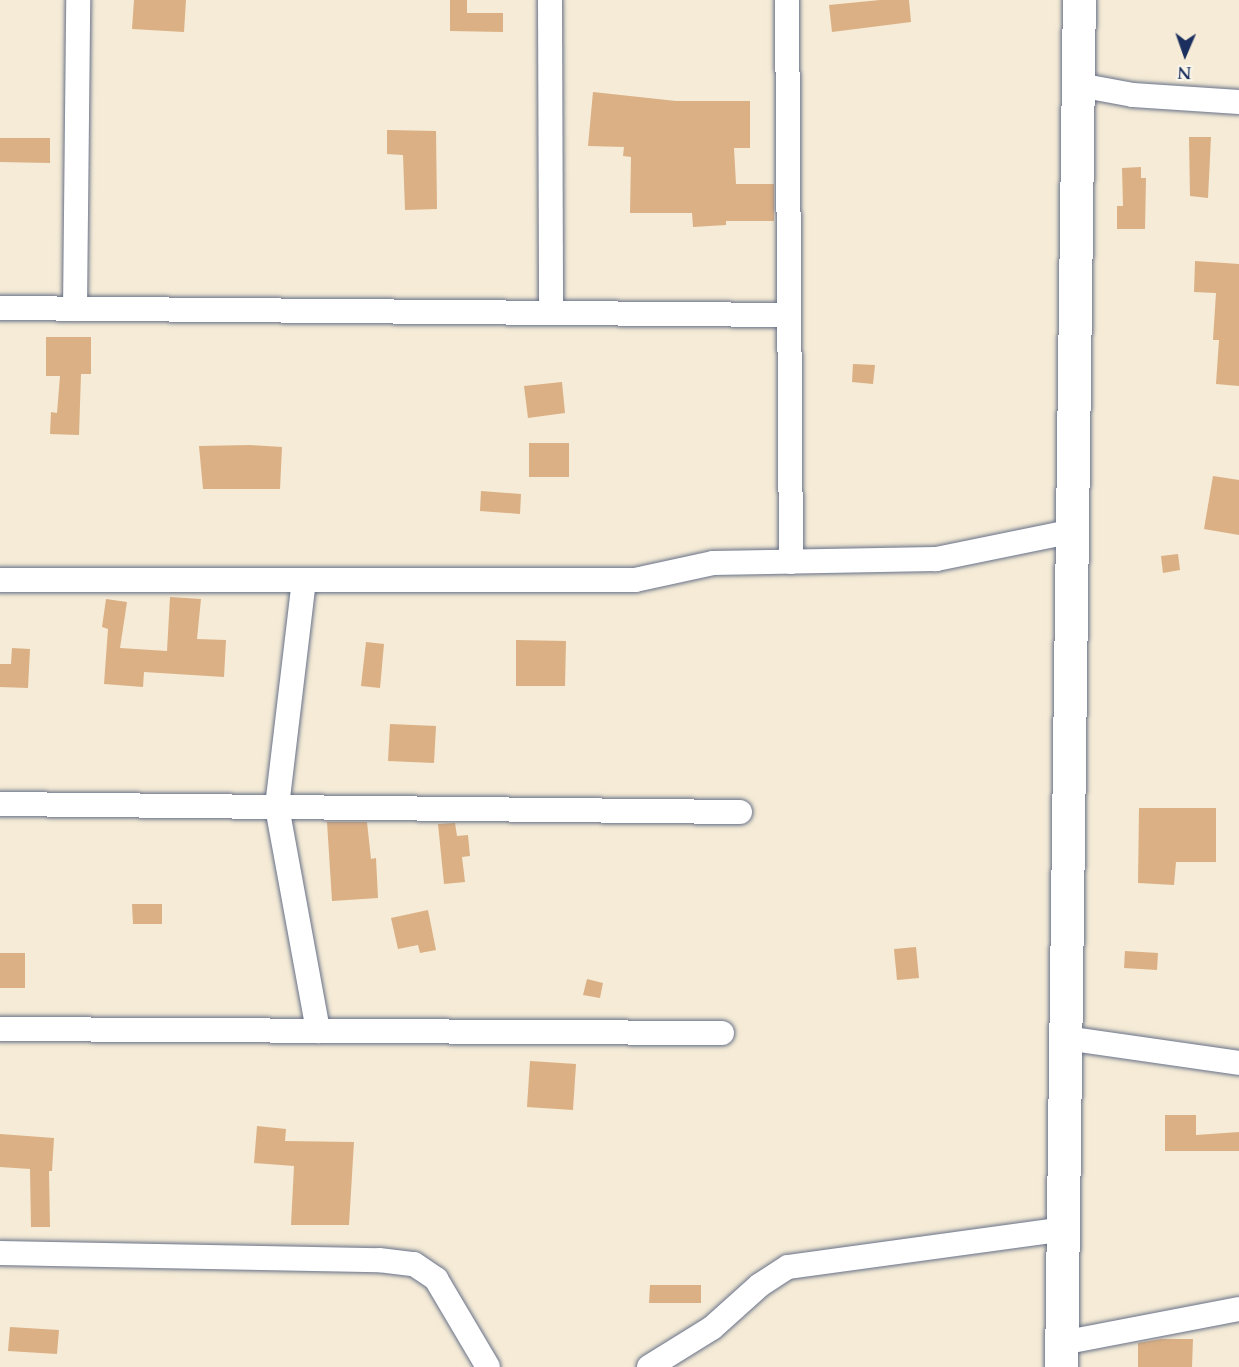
<!DOCTYPE html>
<style>
body{margin:0}
#map{position:relative;width:1239px;height:1367px;overflow:hidden;background:#f5ebd6;font-family:Cardo,serif}
div>[style]{position:absolute}
[style*='--x']{left:calc(var(--x)*1px);top:calc(var(--y)*1px);width:calc(var(--w)*1px);rotate:calc(var(--a)*1deg)}
.building>*{inset:0;background:#dbb085}
.roads{filter:drop-shadow(0 0 2px #677188) drop-shadow(0 0 2px #677188)}
.street>*{height:24px;margin:-12px;padding:0 12px;transform-origin:12px;border-radius:12px;background:#fff}
.secondary>*{height:33px;margin:-16.5px;padding:0 16.5px;transform-origin:16.5px;border-radius:16.5px;background:#fff}
span{translate:-50% -50%;white-space:nowrap;text-align:center;line-height:1.15;-webkit-text-stroke:4.5px #fbf7ec;paint-order:stroke}
.north{position:absolute;left:1155px;top:24px;width:60px;height:60px;-webkit-text-stroke:4px #fbf7ec;paint-order:stroke;rotate:182deg;font-size:16px;font-weight:700;line-height:24px;text-align:center;color:#1b2f5e}
.north::after{content:'';display:block;margin:auto;width:21px;height:27px;background:#1b2f5e;clip-path:polygon(50% 0,100% 100%,50% 72%,0 100%)}
</style>
<div id="map">
<div class="building">
<i style="clip-path:polygon(134px 0,186px 0,184px 32px,132px 29px)"></i>
<i style="clip-path:polygon(450px 0,467px 0,467px 13px,503px 13px,503px 32px,450px 31px)"></i>
<i style="clip-path:polygon(880px 0,909px 0,911px 22px,832px 32px,829px 5px)"></i>
<i style="clip-path:polygon(593px 92px,676px 101px,750px 101px,750px 148px,734px 148px,736px 184px,774px 184px,774px 221px,726px 221px,726px 225px,693px 227px,692px 213px,630px 213px,631px 157px,623px 156px,624px 147px,588px 146px)"></i>
<i style="clip-path:polygon(387px 130px,436px 131px,437px 209px,405px 210px,403px 155px,387px 154px)"></i>
<i style="clip-path:polygon(1189px 137px,1211px 137px,1208px 198px,1190px 196px)"></i>
<i style="clip-path:polygon(0 138px,50px 138px,50px 163px,0 162px)"></i>
<i style="clip-path:polygon(1141px 167px,1141px 178px,1146px 178px,1145px 229px,1117px 229px,1117px 206px,1123px 206px,1122px 168px)"></i>
<i style="clip-path:polygon(1195px 261px,1239px 264px,1239px 386px,1216px 384px,1219px 340px,1213px 340px,1216px 293px,1194px 292px)"></i>
<i style="clip-path:polygon(46px 337px,91px 337px,91px 374px,81px 374px,79px 435px,50px 434px,51px 412px,57px 413px,60px 376px,46px 376px)"></i>
<i style="clip-path:polygon(853px 364px,875px 365px,873px 384px,852px 382px)"></i>
<i style="clip-path:polygon(562px 382px,565px 413px,528px 418px,524px 386px)"></i>
<i style="clip-path:polygon(529px 443px,569px 443px,569px 477px,529px 477px)"></i>
<i style="clip-path:polygon(250px 445px,282px 447px,280px 489px,203px 489px,199px 446px)"></i>
<i style="clip-path:polygon(1213px 476px,1239px 480px,1239px 535px,1204px 529px)"></i>
<i style="clip-path:polygon(481px 491px,521px 494px,520px 514px,480px 511px)"></i>
<i style="clip-path:polygon(1178px 554px,1180px 570px,1163px 573px,1161px 556px)"></i>
<i style="clip-path:polygon(170px 597px,201px 599px,197px 639px,226px 640px,224px 677px,144px 672px,143px 687px,104px 684px,108px 629px,102px 627px,106px 599px,127px 602px,120px 648px,167px 651px)"></i>
<i style="clip-path:polygon(516px 640px,566px 641px,565px 686px,516px 686px)"></i>
<i style="clip-path:polygon(366px 642px,384px 644px,380px 688px,361px 686px)"></i>
<i style="clip-path:polygon(12px 648px,30px 649px,28px 688px,0 687px,0 664px,11px 664px)"></i>
<i style="clip-path:polygon(390px 724px,436px 726px,434px 763px,388px 761px)"></i>
<i style="clip-path:polygon(1139px 808px,1216px 808px,1216px 862px,1176px 862px,1174px 885px,1138px 883px)"></i>
<i style="clip-path:polygon(327px 822px,367px 822px,371px 859px,376px 858px,378px 898px,332px 901px)"></i>
<i style="clip-path:polygon(455px 823px,457px 836px,468px 835px,470px 856px,462px 857px,465px 882px,444px 884px,438px 824px)"></i>
<i style="clip-path:polygon(132px 904px,162px 904px,162px 924px,133px 924px)"></i>
<i style="clip-path:polygon(428px 910px,436px 950px,420px 953px,418px 945px,398px 949px,391px 918px)"></i>
<i style="clip-path:polygon(916px 947px,919px 978px,897px 980px,894px 949px)"></i>
<i style="clip-path:polygon(1125px 951px,1158px 953px,1157px 970px,1124px 968px)"></i>
<i style="clip-path:polygon(0 953px,25px 953px,25px 988px,0 988px)"></i>
<i style="clip-path:polygon(587px 979px,603px 983px,600px 998px,583px 995px)"></i>
<i style="clip-path:polygon(530px 1061px,576px 1064px,573px 1110px,527px 1107px)"></i>
<i style="clip-path:polygon(1165px 1115px,1196px 1115px,1196px 1135px,1239px 1132px,1239px 1151px,1165px 1151px)"></i>
<i style="clip-path:polygon(257px 1126px,286px 1129px,285px 1141px,354px 1142px,349px 1225px,291px 1225px,294px 1166px,254px 1163px)"></i>
<i style="clip-path:polygon(0 1134px,54px 1138px,52px 1171px,49px 1171px,50px 1227px,31px 1227px,30px 1169px,0 1167px)"></i>
<i style="clip-path:polygon(650px 1285px,701px 1285px,701px 1303px,649px 1303px)"></i>
<i style="clip-path:polygon(10px 1327px,59px 1330px,57px 1354px,8px 1351px)"></i>
<i style="clip-path:polygon(1161px 1339px,1193px 1339px,1192px 1367px,1138px 1367px,1138px 1343px)"></i>
</div>
<div class="roads">
<div class="street">
<i style="--x:550;--y:0;--w:313;--a:89.8"></i>
<i style="--x:787;--y:0;--w:562;--a:89.59"></i>
<i style="--x:1079;--y:85;--w:55;--a:10.5"></i>
<i style="--x:1133;--y:95;--w:106;--a:3.8"></i>
<i style="--x:0;--y:308;--w:789;--a:0.51"></i>
<i style="--x:75;--y:309;--w:309;--a:-89.4"></i>
<i style="--x:0;--y:580;--w:635;--a:0"></i>
<i style="--x:635;--y:580;--w:80;--a:-12.3"></i>
<i style="--x:713;--y:563;--w:223;--a:-1"></i>
<i style="--x:936;--y:559;--w:141;--a:-11.5"></i>
<i style="--x:304;--y:580;--w:229;--a:96.8"></i>
<i style="--x:277;--y:807;--w:228;--a:79.6"></i>
<i style="--x:0;--y:804;--w:740;--a:0.62"></i>
<i style="--x:0;--y:1029;--w:722;--a:0.32"></i>
<i style="--x:1066;--y:1038;--w:175;--a:8.2"></i>
<i style="--x:0;--y:1253;--w:379;--a:1.1"></i>
<i style="--x:379;--y:1260;--w:35;--a:7"></i>
<i style="--x:414;--y:1264;--w:27;--a:34"></i>
<i style="--x:436;--y:1279;--w:102;--a:59.4"></i>
<i style="--x:1062;--y:1343;--w:180;--a:-10.9"></i>
<i style="--x:649;--y:1367;--w:74;--a:-31.8"></i>
<i style="--x:712;--y:1328;--w:64;--a:-41.9"></i>
<i style="--x:760;--y:1285;--w:33;--a:-33"></i>
<i style="--x:788;--y:1267;--w:279;--a:-7.8"></i>
</div>
<div class="secondary">
<i style="--x:1061;--y:1367;--w:1367;--a:-89.25"></i>
</div>
</div>
<div class="north">N</div>
</div>
